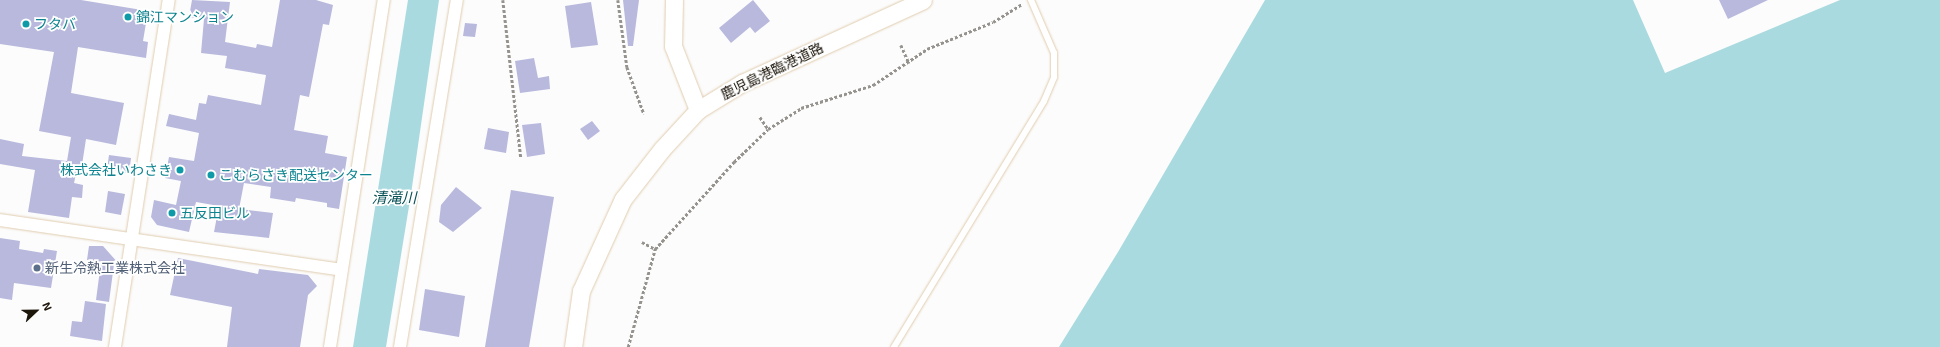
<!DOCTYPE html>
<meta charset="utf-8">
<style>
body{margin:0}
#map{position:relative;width:1940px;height:347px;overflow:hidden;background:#fcfcfc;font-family:"Exo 2","Noto Sans JP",sans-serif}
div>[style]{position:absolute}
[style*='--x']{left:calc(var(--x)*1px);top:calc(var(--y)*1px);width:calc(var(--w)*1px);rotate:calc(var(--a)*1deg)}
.water>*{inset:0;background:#a9dadf}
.building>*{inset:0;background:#b8b9dd}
.path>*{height:2.5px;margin-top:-1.25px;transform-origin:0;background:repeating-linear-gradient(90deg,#96938e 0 3px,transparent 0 5px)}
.roads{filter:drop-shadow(0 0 1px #e0ccae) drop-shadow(0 0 1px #e0ccae)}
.lane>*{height:6px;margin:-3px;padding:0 3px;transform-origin:3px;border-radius:3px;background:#fff}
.street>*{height:12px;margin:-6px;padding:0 6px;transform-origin:6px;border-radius:6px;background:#fff}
.secondary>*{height:17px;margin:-8.5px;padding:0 8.5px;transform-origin:8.5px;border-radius:8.5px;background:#fff}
.dots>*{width:11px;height:11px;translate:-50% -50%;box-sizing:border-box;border:2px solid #fff;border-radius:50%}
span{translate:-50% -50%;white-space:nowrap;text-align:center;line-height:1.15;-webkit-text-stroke:3.5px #fff;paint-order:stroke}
.culture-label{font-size:14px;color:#0d838f}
.left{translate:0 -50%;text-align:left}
.right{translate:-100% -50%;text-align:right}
.street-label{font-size:14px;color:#1d160b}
.service-label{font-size:14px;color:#4e5e75}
.water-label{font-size:15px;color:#064f55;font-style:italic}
.north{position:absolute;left:16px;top:291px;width:40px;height:40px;-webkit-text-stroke:3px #fff;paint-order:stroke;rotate:68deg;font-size:11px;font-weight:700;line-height:16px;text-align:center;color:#1d160b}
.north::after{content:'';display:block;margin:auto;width:14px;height:18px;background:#1d160b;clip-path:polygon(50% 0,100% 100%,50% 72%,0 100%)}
</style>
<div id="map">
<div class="water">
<i style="clip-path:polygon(408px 0,439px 0,411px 194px,386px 347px,353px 347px)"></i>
<i style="clip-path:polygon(1265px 0,1633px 0,1665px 73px,1840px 0,1940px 0,1940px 347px,1059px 347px,1118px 252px)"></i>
</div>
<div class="building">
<i style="clip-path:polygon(0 0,81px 0,148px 11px,143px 41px,148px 42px,146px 58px,78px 47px,71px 93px,124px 103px,116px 145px,86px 139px,82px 165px,78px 165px,74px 183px,83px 185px,82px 198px,72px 197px,69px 218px,28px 212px,35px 170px,0 164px,0 139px,24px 144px,22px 156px,67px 161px,71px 137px,39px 131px,54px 52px,0 44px)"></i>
<i style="clip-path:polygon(192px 0,230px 2px,225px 42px,256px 48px,257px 44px,272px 47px,280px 0,316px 0,333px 5px,329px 25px,323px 24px,309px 97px,300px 95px,294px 130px,328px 136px,325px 153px,347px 157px,339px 209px,327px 207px,327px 203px,296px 198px,295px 202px,270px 198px,271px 187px,244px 183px,239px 209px,273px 213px,269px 238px,214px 232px,219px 206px,196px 202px,189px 232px,157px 225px,151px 217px,154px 200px,176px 205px,181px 181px,165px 178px,169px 157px,194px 161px,199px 133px,166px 126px,169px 114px,196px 120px,199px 103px,206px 104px,208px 95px,261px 105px,266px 75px,225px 68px,227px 56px,201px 53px,204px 19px,189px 17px)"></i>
<i style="clip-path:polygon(623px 0,639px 0,633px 46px,628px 46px)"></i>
<i style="clip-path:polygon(753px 0,770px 21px,755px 33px,750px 27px,731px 43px,719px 28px)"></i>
<i style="clip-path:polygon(1719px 0,1768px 0,1728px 19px)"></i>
<i style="clip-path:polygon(591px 2px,598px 45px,571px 48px,565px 6px)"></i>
<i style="clip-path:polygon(465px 23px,477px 24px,475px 37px,463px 36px)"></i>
<i style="clip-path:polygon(534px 58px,538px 78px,549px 76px,550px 89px,520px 93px,515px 61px)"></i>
<i style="clip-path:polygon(592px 121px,600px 131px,588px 140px,580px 129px)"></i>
<i style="clip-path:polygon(541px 123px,545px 154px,527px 157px,522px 125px)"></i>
<i style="clip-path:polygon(488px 128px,509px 132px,506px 153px,484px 149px)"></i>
<i style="clip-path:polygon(109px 155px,131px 158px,129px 173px,107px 169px)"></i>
<i style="clip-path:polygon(456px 187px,482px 208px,453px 232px,439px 222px,441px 205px)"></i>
<i style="clip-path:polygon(511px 190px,554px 197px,529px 347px,485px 347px)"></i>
<i style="clip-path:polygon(108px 191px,125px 194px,121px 215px,105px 212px)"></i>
<i style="clip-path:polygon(0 238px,20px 241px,19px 249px,43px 253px,44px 249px,57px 251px,51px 288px,14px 283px,12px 300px,0 298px)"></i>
<i style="clip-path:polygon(89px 246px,103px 246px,119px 264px,114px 264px,109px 302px,96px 300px,101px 262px,87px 260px)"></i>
<i style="clip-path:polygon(178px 258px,258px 274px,259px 269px,308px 275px,317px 286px,308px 295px,300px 347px,227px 347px,232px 307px,170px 295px)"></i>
<i style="clip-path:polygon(425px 289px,465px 296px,459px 337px,419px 330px)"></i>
<i style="clip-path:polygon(85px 301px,106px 304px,102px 341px,70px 336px,72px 321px,82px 322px)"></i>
</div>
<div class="path">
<i style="--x:503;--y:0;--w:159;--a:83.5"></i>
<i style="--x:618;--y:0;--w:68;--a:82.3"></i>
<i style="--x:627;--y:67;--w:50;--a:70.1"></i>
<i style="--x:901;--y:45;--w:20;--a:66"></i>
<i style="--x:760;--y:117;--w:14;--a:56"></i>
<i style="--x:642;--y:242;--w:15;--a:28"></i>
<i style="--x:628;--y:347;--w:102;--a:-74.6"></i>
<i style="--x:655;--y:249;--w:118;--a:-47.8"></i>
<i style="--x:734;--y:162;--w:47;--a:-44.1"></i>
<i style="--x:768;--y:129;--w:39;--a:-32"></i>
<i style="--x:801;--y:108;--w:76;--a:-17.7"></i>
<i style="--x:873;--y:85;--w:65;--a:-33.7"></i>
<i style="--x:927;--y:49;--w:71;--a:-22.2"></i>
<i style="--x:993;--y:22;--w:34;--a:-32"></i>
</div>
<div class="roads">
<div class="lane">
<i style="--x:894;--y:347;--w:288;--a:-58.6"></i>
<i style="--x:1044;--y:101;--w:26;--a:-67"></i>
<i style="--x:1054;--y:77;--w:24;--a:-90"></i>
<i style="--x:1054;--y:53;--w:58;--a:-113.5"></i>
</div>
<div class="street">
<i style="--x:0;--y:220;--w:345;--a:8.3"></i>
<i style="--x:115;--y:347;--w:351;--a:-81.2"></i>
<i style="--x:330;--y:347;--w:351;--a:-81.2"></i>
<i style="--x:400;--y:347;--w:352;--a:-80.7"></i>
</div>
<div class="secondary">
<i style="--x:674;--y:0;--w:46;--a:91.2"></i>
<i style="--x:673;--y:46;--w:69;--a:68.7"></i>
<i style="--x:573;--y:347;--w:57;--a:-81.9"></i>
<i style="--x:581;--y:291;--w:101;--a:-65.5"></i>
<i style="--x:623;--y:199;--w:63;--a:-52"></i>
<i style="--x:662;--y:149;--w:53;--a:-47.3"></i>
<i style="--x:698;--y:110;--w:52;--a:-31.5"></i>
<i style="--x:742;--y:83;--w:199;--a:-24.6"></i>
</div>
</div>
<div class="dots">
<i style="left:128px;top:17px;background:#0f9aa8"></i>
<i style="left:26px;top:24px;background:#0f9aa8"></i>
<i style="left:180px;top:170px;background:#0f9aa8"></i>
<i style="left:211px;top:175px;background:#0f9aa8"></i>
<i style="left:172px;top:213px;background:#0f9aa8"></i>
<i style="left:37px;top:268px;background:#5c6f8a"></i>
</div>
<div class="culture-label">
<span class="left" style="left:136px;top:17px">錦江マンション</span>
<span class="left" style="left:34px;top:24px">フタバ</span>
<span class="right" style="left:172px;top:170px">株式会社いわさき</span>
<span class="left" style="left:219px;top:175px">こむらさき配送センター</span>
<span class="left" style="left:180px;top:213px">五反田ビル</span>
</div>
<div class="street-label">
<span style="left:772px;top:71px;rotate:-26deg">鹿児島港臨港道路</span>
</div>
<div class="service-label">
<span class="left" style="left:45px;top:268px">新生冷熱工業株式会社</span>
</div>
<div class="water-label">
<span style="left:394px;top:198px">清滝川</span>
</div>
<div class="north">N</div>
</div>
